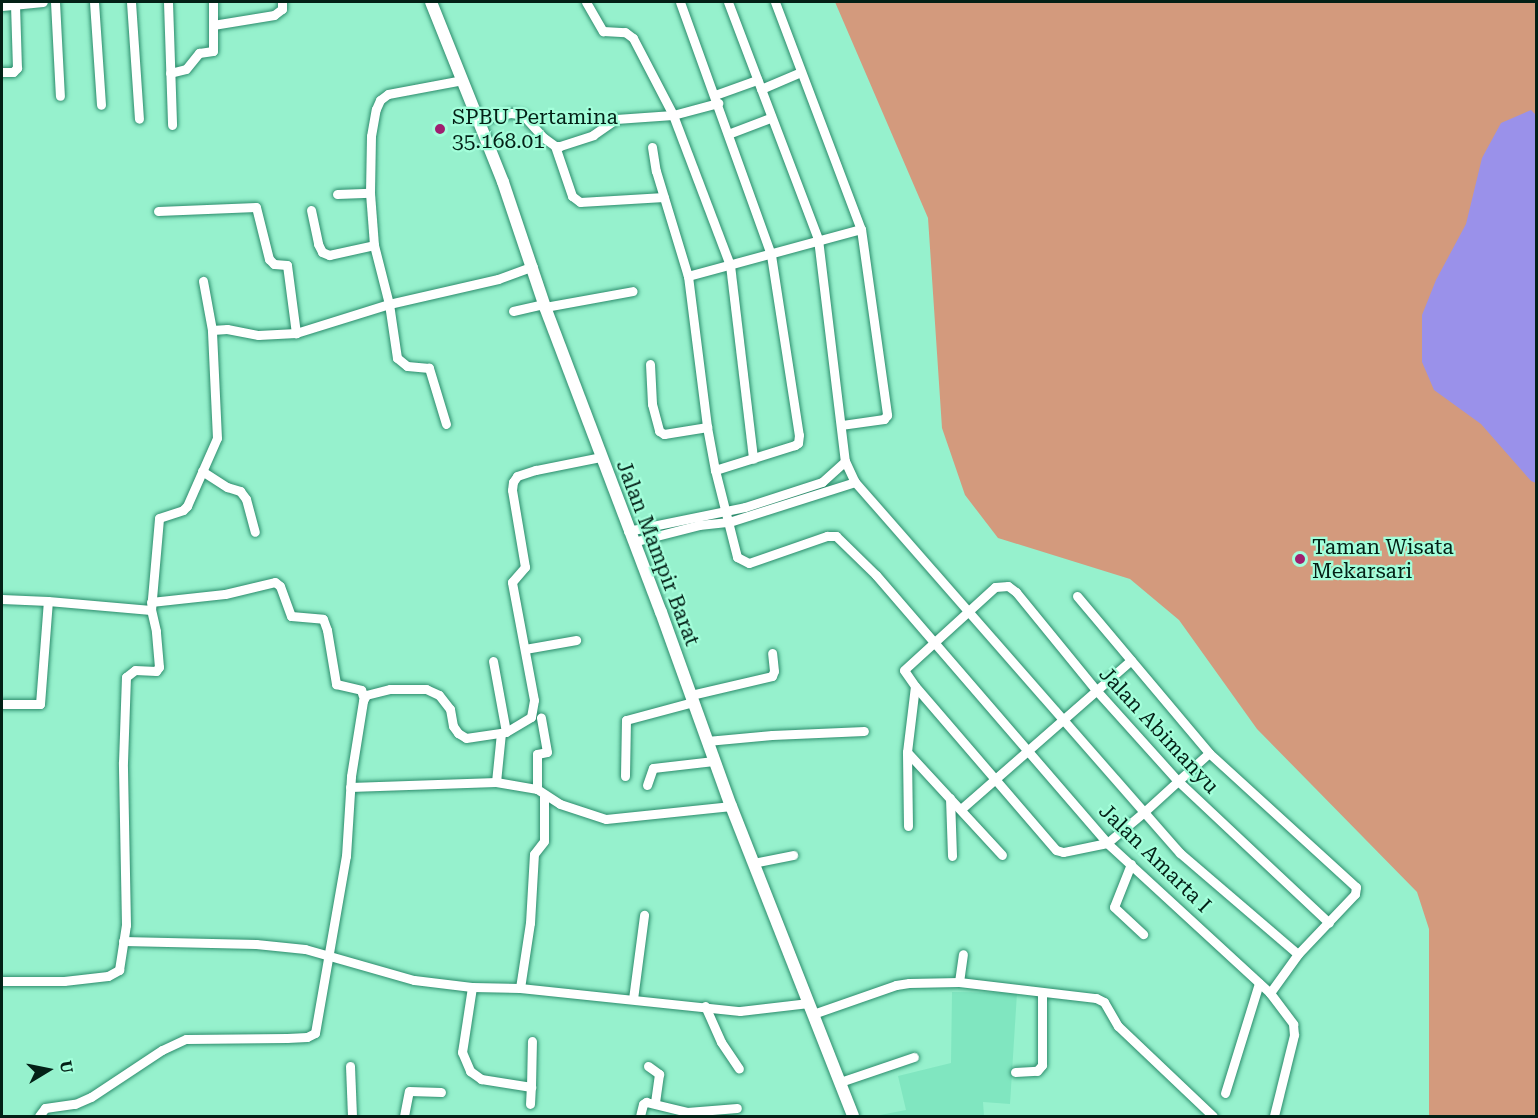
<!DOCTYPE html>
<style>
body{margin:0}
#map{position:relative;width:1538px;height:1118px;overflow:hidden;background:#96f1cd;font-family:"Roboto Serif",serif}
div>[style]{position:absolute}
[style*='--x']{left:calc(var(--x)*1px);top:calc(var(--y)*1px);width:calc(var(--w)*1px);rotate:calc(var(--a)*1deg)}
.built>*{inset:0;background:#80e6c0}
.green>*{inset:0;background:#d39a7d}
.water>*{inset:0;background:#9a91ea}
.roads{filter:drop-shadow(0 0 2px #2c8c6c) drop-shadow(0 0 2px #2c8c6c)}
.street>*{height:9px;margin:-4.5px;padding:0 4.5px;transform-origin:4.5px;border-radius:4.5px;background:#fff}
.secondary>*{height:12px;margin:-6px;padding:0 6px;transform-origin:6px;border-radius:6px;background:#fff}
.dots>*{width:16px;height:16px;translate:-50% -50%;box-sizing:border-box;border:3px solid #a3feda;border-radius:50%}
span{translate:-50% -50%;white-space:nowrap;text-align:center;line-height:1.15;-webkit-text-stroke:4.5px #a3feda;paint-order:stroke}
.poi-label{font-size:21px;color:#032016}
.left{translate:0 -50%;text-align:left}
.street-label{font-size:21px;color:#032016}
.frame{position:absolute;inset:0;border:3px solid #032016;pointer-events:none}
.north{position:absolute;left:18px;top:1040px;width:60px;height:60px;-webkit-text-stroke:4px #a3feda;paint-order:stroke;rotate:80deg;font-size:16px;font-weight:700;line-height:24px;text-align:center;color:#032016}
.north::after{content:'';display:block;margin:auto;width:21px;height:27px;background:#032016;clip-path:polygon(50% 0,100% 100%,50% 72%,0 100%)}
</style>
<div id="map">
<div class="built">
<i style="clip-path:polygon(952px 992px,1017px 993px,1010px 1104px,983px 1102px,984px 1116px,875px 1116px,906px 1110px,898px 1076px,951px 1063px)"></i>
</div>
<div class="green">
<i style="clip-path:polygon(835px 2px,1536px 2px,1536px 1116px,1429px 1116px,1429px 929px,1417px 892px,1257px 729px,1179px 620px,1130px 579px,998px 538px,965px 495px,942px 428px,928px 218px)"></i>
</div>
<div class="water">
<i style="clip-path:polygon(1531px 110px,1536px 115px,1536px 483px,1531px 481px,1481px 424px,1434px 390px,1422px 362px,1422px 315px,1436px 280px,1466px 224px,1482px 158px,1501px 123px)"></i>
</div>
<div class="roads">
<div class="street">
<i style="--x:55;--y:2;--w:94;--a:87"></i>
<i style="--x:94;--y:2;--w:103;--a:86.1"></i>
<i style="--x:131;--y:2;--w:117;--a:86.1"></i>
<i style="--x:168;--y:2;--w:123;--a:88.1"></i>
<i style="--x:213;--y:2;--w:23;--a:90"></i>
<i style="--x:586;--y:2;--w:34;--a:60"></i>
<i style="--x:603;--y:31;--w:22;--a:3"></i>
<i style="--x:625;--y:32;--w:10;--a:37"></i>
<i style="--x:633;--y:38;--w:87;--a:62.5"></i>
<i style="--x:673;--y:115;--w:160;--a:69.2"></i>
<i style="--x:730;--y:265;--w:195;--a:83.2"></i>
<i style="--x:680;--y:2;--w:269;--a:70.2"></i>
<i style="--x:771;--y:255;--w:182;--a:81.2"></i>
<i style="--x:799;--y:435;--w:8;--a:97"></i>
<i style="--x:798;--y:443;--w:4;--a:146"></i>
<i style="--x:795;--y:445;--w:84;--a:162.6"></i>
<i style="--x:728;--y:2;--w:254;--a:69.2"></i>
<i style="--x:818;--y:239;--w:224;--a:83.1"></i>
<i style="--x:845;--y:461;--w:23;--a:65"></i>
<i style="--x:855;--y:482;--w:493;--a:48.8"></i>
<i style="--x:1180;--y:853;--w:155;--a:40.6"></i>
<i style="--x:775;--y:2;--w:243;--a:69.3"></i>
<i style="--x:861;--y:229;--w:188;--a:82"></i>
<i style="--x:887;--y:415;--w:5;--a:127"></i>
<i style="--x:884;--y:419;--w:42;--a:171.9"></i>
<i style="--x:2;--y:6;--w:41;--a:-5.6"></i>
<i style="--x:2;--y:72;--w:11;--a:0"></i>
<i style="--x:13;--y:72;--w:6;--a:-45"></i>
<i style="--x:17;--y:68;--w:64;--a:-91.8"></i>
<i style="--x:170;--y:73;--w:16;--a:-14"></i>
<i style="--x:186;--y:69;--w:21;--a:-51"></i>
<i style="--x:199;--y:53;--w:14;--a:-8"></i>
<i style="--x:213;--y:51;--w:26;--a:-90"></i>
<i style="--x:213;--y:25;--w:62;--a:-9.3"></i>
<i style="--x:274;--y:15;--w:10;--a:-37"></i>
<i style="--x:282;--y:9;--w:7;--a:-90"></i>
<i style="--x:761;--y:89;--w:43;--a:-23"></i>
<i style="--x:715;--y:95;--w:45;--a:-19.7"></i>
<i style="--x:478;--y:120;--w:34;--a:-12"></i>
<i style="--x:511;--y:113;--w:12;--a:9"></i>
<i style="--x:523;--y:115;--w:31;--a:48"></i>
<i style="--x:544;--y:138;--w:14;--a:36"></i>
<i style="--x:555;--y:146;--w:5;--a:0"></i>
<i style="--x:560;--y:146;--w:35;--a:-18"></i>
<i style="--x:593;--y:135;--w:28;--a:-35"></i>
<i style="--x:616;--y:119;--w:57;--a:-4"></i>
<i style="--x:673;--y:115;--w:47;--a:-14.9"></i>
<i style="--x:728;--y:134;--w:45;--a:-20.9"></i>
<i style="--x:555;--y:146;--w:53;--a:71.2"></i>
<i style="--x:572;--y:196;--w:10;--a:37"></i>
<i style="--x:580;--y:202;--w:84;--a:-3.4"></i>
<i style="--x:652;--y:147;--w:24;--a:81"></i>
<i style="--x:656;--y:171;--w:110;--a:73.1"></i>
<i style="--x:688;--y:276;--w:152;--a:82.8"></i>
<i style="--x:707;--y:427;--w:44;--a:79.5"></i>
<i style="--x:715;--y:470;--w:90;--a:75.8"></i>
<i style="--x:737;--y:557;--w:13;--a:27"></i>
<i style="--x:749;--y:563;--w:83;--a:-19.1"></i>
<i style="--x:827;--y:536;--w:9;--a:0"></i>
<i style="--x:836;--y:536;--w:56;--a:44.3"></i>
<i style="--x:876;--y:575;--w:354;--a:49.2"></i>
<i style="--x:1107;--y:843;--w:222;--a:42.6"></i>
<i style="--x:1270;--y:993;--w:39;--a:53"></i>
<i style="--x:1293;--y:1024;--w:11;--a:85"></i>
<i style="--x:1294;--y:1035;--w:83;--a:103.9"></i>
<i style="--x:337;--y:194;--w:33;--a:-2"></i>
<i style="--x:311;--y:210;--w:35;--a:78"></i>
<i style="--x:318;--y:244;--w:9;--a:63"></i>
<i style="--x:322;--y:252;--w:8;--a:23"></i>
<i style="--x:329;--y:255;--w:46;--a:-12.5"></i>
<i style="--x:158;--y:211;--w:98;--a:-2.3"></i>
<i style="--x:256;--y:207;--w:54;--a:76"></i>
<i style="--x:269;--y:259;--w:7;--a:45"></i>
<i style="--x:274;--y:264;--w:13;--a:4"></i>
<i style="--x:287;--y:265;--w:69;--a:82.5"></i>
<i style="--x:296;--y:333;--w:97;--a:-17.3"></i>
<i style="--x:389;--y:304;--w:112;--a:-12.9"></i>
<i style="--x:498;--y:279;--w:37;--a:-20"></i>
<i style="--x:688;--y:276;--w:179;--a:-15.2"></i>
<i style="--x:545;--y:307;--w:89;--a:-10.3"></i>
<i style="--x:513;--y:311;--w:32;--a:-13"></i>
<i style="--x:212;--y:330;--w:15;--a:-4"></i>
<i style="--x:227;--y:329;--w:32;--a:11"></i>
<i style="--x:258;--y:335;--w:38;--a:-3"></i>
<i style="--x:650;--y:364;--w:40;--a:87.1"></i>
<i style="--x:652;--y:404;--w:28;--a:75"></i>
<i style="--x:659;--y:431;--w:6;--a:31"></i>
<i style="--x:664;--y:434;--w:44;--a:-9.2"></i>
<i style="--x:446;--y:424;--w:59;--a:-106.9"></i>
<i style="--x:429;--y:368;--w:22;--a:-175"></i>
<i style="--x:407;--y:366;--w:13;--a:-141"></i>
<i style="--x:397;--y:358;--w:55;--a:-98.4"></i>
<i style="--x:389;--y:304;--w:61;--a:-104.3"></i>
<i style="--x:374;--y:245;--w:52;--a:-94.4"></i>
<i style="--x:370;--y:193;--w:57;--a:-89"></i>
<i style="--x:371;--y:136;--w:27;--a:-80"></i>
<i style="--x:376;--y:109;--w:10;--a:-66"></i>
<i style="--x:380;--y:100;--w:10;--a:-37"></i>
<i style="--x:388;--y:94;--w:76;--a:-10.6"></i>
<i style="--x:202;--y:471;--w:30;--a:33"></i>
<i style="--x:227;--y:487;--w:14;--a:17"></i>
<i style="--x:240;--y:491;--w:10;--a:53"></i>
<i style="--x:246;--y:499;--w:34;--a:75"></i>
<i style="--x:628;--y:531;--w:119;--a:-11.6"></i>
<i style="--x:745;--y:507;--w:81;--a:-18"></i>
<i style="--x:822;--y:482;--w:31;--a:-42"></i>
<i style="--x:633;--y:542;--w:68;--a:-14.4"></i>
<i style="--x:699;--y:525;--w:30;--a:-6"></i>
<i style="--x:729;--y:522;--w:132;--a:-17.6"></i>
<i style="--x:1077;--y:596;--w:205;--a:49.9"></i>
<i style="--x:1209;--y:753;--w:199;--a:42.4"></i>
<i style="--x:1356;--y:887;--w:7;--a:98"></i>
<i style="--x:1355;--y:894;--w:83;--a:133.5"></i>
<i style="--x:1298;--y:954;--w:48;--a:125.7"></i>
<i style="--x:2;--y:599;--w:46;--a:2.5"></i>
<i style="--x:48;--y:601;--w:103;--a:5"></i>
<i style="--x:151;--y:602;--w:74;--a:-6.2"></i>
<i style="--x:225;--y:594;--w:51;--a:-13.5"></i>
<i style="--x:275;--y:582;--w:6;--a:39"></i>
<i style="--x:280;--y:586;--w:32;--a:70"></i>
<i style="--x:291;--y:616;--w:32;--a:5"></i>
<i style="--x:323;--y:619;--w:12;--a:70"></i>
<i style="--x:327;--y:630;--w:55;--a:80.5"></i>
<i style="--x:336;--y:684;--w:26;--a:13"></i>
<i style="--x:361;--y:690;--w:9;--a:72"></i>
<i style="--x:525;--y:649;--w:52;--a:-10"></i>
<i style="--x:493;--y:661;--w:72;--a:79.6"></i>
<i style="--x:691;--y:695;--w:83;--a:-13.2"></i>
<i style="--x:772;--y:676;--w:5;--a:-68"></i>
<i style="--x:774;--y:671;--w:18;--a:-96"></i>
<i style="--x:2;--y:704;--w:38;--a:0"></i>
<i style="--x:40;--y:704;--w:103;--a:-85.6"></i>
<i style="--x:707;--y:741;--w:65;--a:-5.3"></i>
<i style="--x:772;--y:735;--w:92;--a:-2.5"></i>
<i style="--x:907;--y:752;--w:140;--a:47.3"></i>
<i style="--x:1209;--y:753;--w:42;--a:137.9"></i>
<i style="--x:1178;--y:781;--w:46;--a:137.6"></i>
<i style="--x:1144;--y:812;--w:48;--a:140"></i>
<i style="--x:1107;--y:843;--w:45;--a:168.4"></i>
<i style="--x:1063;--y:852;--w:7;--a:-164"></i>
<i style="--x:1056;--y:850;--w:216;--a:-130.7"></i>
<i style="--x:915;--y:686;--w:19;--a:-125"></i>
<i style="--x:904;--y:670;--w:123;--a:-42.4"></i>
<i style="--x:995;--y:587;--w:13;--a:-4"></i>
<i style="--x:1008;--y:586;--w:10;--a:37"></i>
<i style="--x:1016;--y:592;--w:127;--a:50.8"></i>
<i style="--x:1096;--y:690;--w:122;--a:48"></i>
<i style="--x:1178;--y:781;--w:207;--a:43.2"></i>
<i style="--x:625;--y:776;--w:56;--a:-89"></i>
<i style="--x:626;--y:720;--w:69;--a:-15"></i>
<i style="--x:496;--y:782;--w:49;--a:-84.2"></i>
<i style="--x:647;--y:785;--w:18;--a:-71"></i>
<i style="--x:653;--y:768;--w:61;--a:-6.5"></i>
<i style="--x:350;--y:787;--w:146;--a:-2"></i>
<i style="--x:496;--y:782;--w:42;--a:9.7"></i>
<i style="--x:537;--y:789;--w:27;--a:33"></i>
<i style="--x:560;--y:804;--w:48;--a:18.1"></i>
<i style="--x:606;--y:819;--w:126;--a:-5.9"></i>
<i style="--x:537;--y:789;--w:35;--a:-90"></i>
<i style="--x:537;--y:754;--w:10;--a:-11"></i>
<i style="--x:547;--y:752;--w:35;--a:-100"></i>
<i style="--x:950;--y:798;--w:58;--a:88"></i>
<i style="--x:961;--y:809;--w:226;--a:-41.2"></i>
<i style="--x:908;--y:826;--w:74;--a:-90.8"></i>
<i style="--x:907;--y:752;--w:66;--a:-83.1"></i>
<i style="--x:753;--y:863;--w:41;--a:-11.3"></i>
<i style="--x:1131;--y:864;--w:46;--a:111.6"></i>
<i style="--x:1114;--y:907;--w:40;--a:43"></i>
<i style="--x:123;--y:941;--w:133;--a:1.3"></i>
<i style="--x:256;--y:944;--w:49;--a:5.8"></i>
<i style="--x:305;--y:949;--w:113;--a:15.9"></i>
<i style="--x:414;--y:980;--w:58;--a:6.9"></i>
<i style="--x:472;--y:987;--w:48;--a:1.2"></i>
<i style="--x:520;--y:988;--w:221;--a:6"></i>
<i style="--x:740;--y:1011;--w:69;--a:-6.6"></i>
<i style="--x:2;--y:981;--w:62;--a:0"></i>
<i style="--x:64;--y:981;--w:44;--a:-6.5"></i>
<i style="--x:108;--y:976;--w:13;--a:-29"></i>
<i style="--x:119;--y:970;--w:46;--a:-81.2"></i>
<i style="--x:126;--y:925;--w:163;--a:-91.1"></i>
<i style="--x:123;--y:762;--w:85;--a:-88"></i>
<i style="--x:126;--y:677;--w:11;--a:-38"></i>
<i style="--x:135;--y:670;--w:21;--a:3"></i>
<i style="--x:156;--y:671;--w:5;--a:-53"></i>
<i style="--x:159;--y:667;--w:36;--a:-95"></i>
<i style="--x:156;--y:631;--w:22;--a:-103"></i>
<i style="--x:151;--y:610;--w:92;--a:-85"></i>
<i style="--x:159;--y:518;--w:25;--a:-18"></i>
<i style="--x:183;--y:510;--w:6;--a:-45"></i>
<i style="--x:187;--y:506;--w:74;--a:-66.2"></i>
<i style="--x:217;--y:438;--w:108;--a:-92.7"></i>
<i style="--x:212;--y:330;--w:50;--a:-100.4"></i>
<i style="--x:959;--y:982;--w:28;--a:-82"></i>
<i style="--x:472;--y:987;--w:66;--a:98.7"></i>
<i style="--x:462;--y:1052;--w:21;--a:67"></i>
<i style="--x:470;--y:1071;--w:14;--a:36"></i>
<i style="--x:481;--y:1079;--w:51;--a:9.1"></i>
<i style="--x:531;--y:1087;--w:46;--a:-88.8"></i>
<i style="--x:520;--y:988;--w:66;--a:-81.3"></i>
<i style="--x:530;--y:923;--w:69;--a:-86.7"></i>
<i style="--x:534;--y:854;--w:16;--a:-52"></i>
<i style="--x:544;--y:841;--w:45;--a:-90"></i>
<i style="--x:633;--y:999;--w:85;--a:-82.5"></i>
<i style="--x:705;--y:1006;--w:39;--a:66"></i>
<i style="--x:721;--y:1042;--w:32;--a:56"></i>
<i style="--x:813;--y:1014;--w:88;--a:-19.3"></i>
<i style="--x:896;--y:985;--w:13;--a:-9"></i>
<i style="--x:909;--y:983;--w:50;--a:-1.1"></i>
<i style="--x:959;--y:982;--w:138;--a:6.7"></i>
<i style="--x:1096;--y:998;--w:9;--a:27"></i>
<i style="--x:1104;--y:1002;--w:28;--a:60"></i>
<i style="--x:1118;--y:1026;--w:131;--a:43.5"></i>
<i style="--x:350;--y:1066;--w:50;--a:87.7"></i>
<i style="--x:648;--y:1066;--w:14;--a:36"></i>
<i style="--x:659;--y:1074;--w:29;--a:98"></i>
<i style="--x:1015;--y:1072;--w:22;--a:-3"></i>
<i style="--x:1037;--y:1071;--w:8;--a:-50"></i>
<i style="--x:1042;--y:1065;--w:71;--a:-90"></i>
<i style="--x:840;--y:1082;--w:78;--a:-18.7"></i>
<i style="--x:1225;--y:1093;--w:115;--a:-72.8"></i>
<i style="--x:530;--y:1104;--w:17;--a:-87"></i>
<i style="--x:39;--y:1116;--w:10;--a:-53"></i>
<i style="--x:45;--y:1108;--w:30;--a:-8"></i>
<i style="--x:75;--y:1104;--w:17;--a:-24"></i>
<i style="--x:91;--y:1097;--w:85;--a:-33.5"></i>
<i style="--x:162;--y:1050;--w:26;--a:-25"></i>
<i style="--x:186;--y:1039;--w:101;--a:-0.6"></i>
<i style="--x:287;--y:1038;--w:20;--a:-3"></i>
<i style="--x:307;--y:1037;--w:9;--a:-27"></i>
<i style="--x:315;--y:1033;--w:180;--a:-80.1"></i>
<i style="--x:346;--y:856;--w:80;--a:-86.4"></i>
<i style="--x:351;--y:776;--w:76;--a:-80.9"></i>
<i style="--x:363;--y:701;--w:7;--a:-63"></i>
<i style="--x:366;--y:695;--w:25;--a:-14"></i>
<i style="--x:390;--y:689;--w:36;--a:0"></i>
<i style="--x:426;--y:689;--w:14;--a:25"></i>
<i style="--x:439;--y:695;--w:18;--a:52"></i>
<i style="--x:450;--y:709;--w:17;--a:80"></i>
<i style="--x:453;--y:726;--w:9;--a:54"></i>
<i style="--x:458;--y:733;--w:9;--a:32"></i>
<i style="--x:466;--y:738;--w:40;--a:-8.5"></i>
<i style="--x:506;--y:732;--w:29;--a:-31"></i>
<i style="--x:531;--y:717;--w:17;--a:-80"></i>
<i style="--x:534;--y:700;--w:120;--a:-100.6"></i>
<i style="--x:512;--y:582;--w:20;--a:-49"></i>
<i style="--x:525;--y:567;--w:78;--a:-99.6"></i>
<i style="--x:512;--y:490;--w:8;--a:-83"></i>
<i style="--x:513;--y:482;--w:7;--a:-56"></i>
<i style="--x:517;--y:476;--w:20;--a:-18"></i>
<i style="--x:536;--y:470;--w:66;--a:-11.3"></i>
<i style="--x:404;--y:1116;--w:25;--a:-79"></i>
<i style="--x:409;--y:1091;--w:32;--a:2"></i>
<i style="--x:640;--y:1116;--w:12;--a:-76"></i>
<i style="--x:643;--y:1104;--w:4;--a:-34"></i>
<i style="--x:646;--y:1102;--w:42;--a:13.7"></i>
<i style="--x:687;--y:1112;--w:50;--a:-4.6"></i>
</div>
<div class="secondary">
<i style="--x:431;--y:2;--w:194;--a:68.2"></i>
<i style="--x:503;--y:182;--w:132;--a:71.4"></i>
<i style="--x:545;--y:307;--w:326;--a:69.2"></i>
<i style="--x:661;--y:612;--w:206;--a:70.2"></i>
<i style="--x:731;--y:806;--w:333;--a:68.5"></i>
</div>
</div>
<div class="dots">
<i style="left:440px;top:129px;background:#9f1e70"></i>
<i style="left:1300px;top:559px;background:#9f1e70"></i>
</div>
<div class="poi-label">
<span class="left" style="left:452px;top:129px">SPBU Pertamina<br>35.168.01</span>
<span class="left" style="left:1312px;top:559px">Taman Wisata<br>Mekarsari</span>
</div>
<div class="street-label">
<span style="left:658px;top:553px;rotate:69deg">Jalan Mampir Barat</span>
<span style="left:1159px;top:730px;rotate:47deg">Jalan Abimanyu</span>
<span style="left:1155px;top:858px;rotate:44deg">Jalan Amarta I</span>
</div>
<div class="frame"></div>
<div class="north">U</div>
</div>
